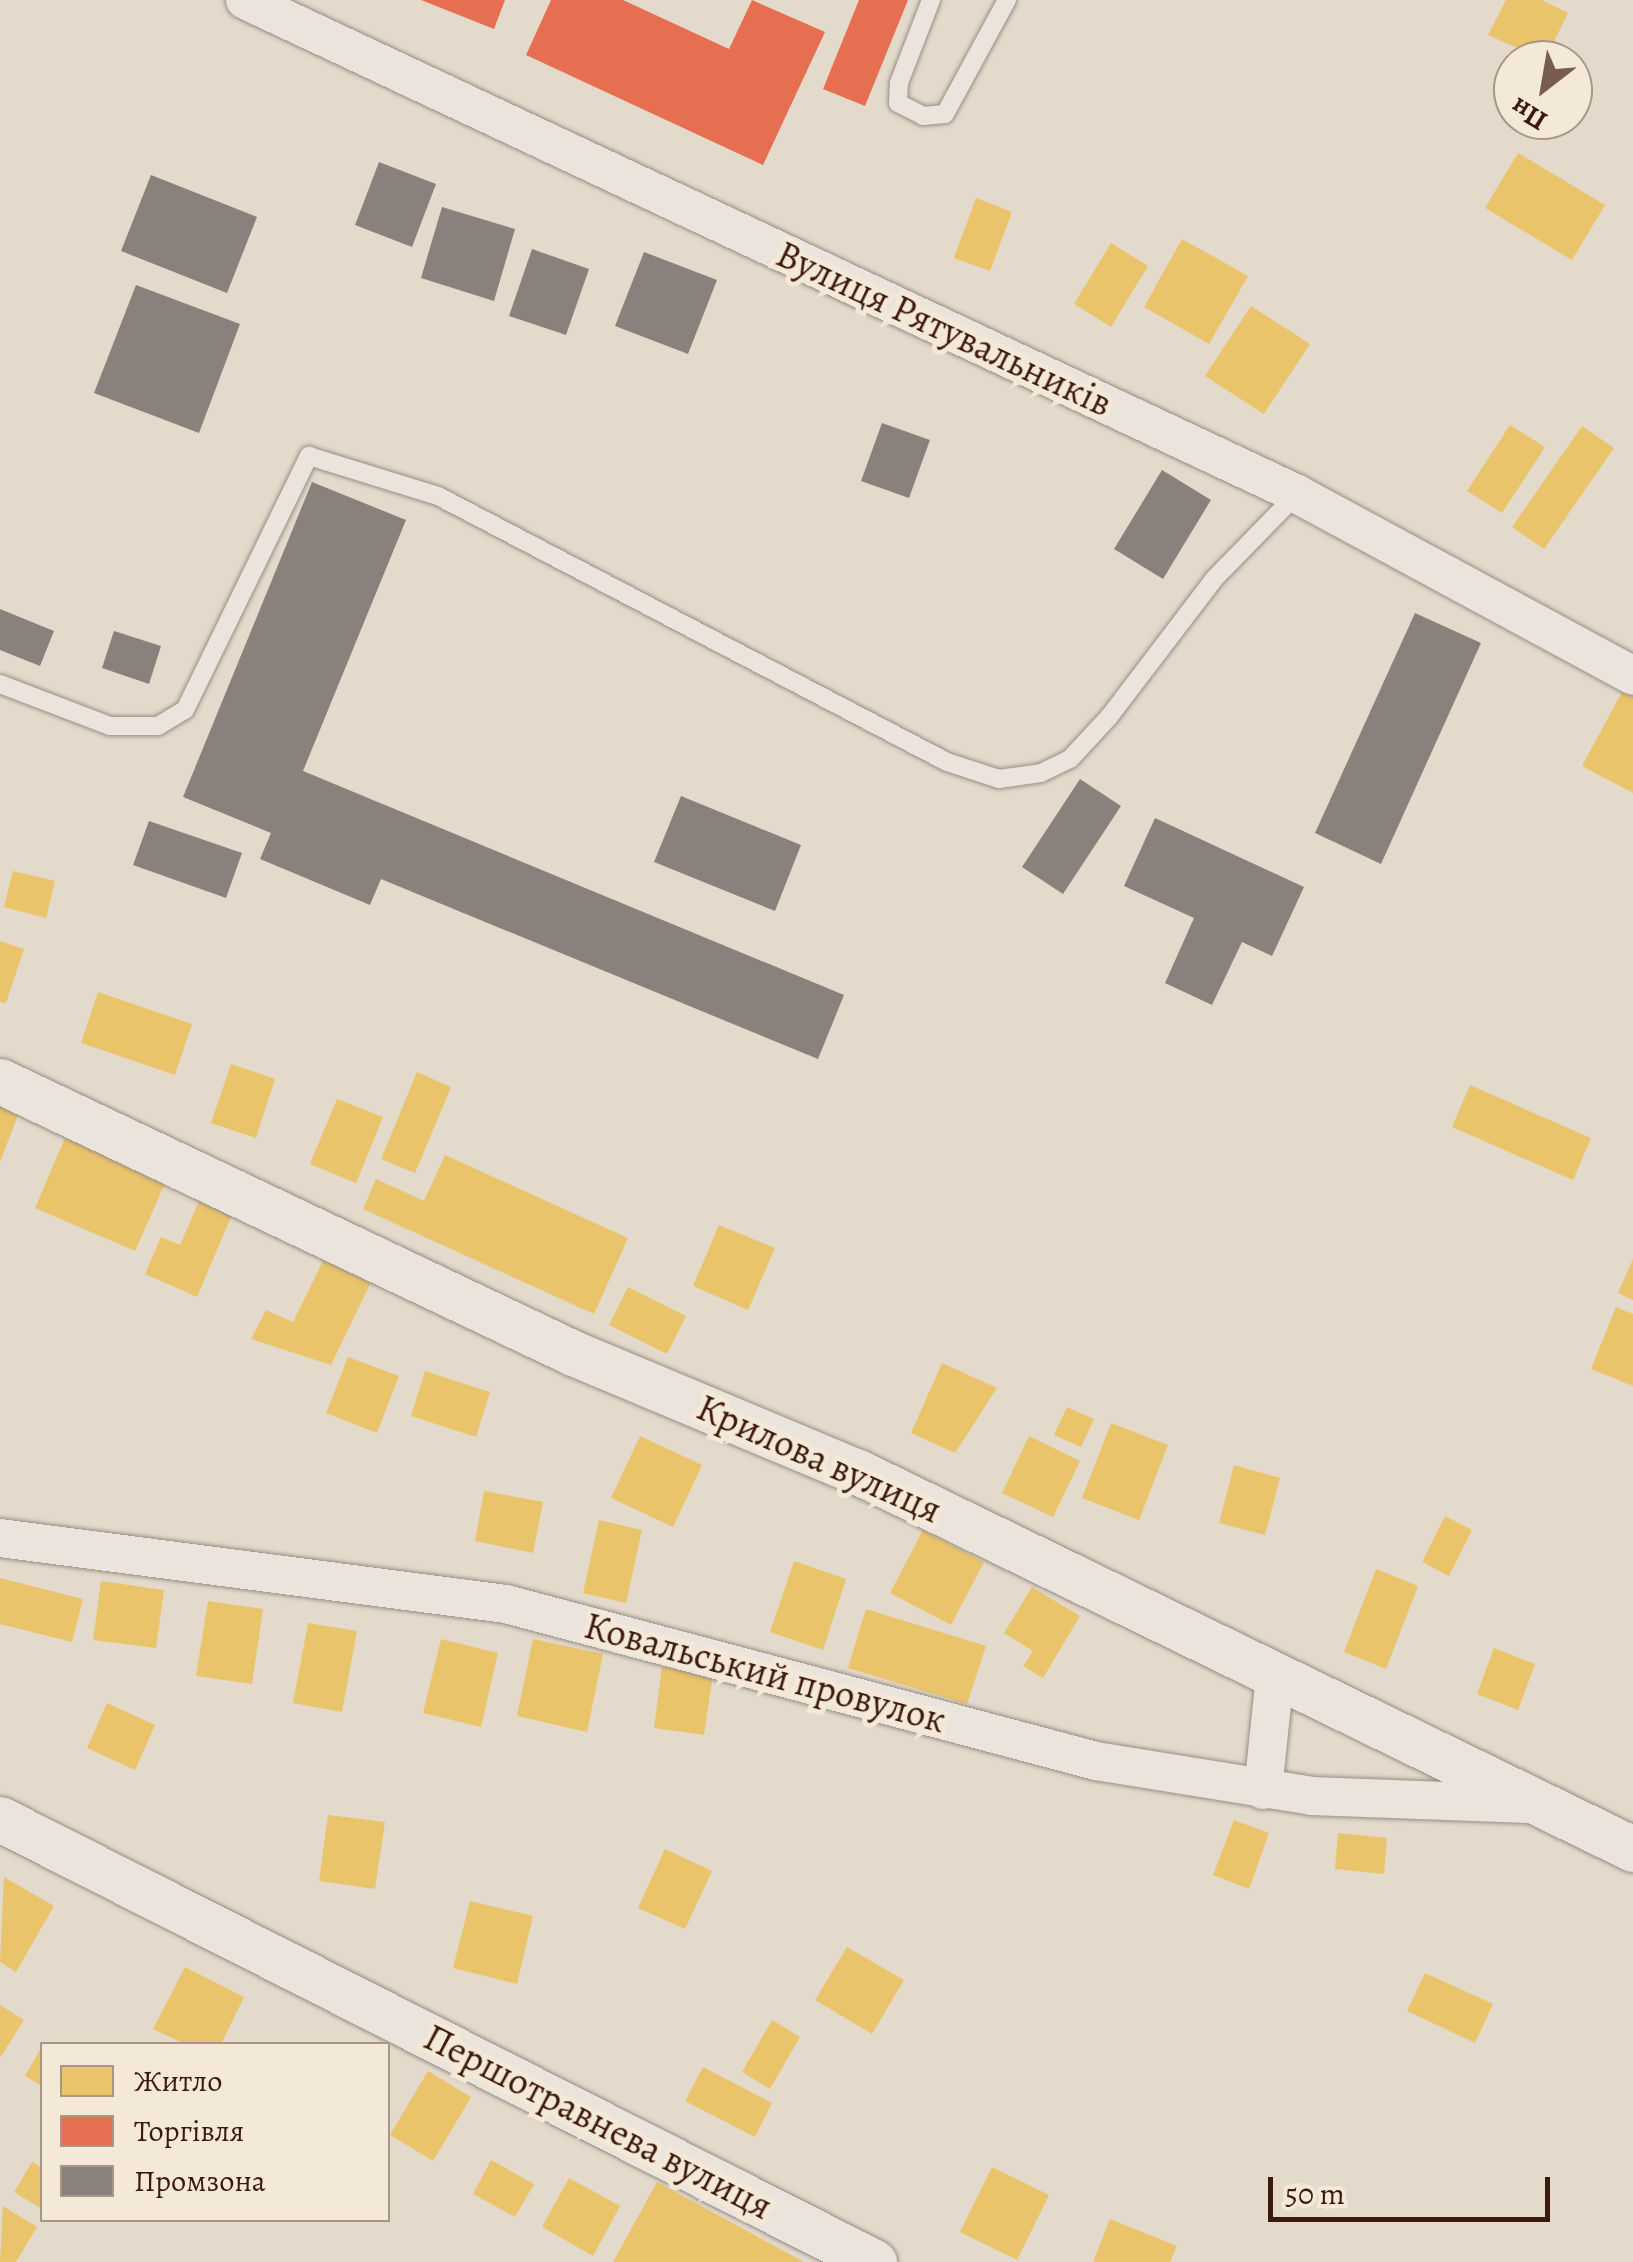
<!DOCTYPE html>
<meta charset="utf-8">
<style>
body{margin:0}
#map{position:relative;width:1633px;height:2262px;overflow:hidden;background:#e4dacc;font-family:Alegreya,serif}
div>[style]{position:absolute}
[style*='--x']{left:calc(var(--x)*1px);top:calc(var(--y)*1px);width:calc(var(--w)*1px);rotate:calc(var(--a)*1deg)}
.homes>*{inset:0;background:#e9c46a}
.shops>*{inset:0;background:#e76f51}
.industry>*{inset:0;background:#8a817c}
.roads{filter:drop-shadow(0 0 2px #988e84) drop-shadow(0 0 2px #988e84)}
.service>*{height:18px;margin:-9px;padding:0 9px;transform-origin:9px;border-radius:9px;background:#eae4dd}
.minor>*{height:38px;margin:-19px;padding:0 19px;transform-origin:19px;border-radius:19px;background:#eae4dd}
.tertiary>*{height:45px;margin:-22.5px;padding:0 22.5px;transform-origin:22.5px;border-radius:22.5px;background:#eae4dd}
span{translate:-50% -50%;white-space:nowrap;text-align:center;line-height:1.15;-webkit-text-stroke:10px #f4e8d7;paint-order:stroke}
.street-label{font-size:38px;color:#3c190d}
.legend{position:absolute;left:40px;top:2042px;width:350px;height:180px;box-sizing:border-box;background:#f4e8d7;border:2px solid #aa9586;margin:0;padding:12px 18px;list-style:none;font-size:30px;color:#3c190d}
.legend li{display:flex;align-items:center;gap:20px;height:50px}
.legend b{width:50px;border:2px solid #aa9586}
.north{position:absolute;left:1493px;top:40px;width:100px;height:100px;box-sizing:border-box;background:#f4e8d7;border:2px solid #aa9586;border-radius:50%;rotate:211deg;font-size:28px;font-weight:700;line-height:40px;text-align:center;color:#3c190d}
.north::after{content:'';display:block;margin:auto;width:35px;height:45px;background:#775d50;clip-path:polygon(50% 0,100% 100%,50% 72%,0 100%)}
.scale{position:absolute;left:1268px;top:2177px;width:282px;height:45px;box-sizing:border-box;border:5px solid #3c190d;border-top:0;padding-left:12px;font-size:30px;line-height:35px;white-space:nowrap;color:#3c190d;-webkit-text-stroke:8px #f4e8d7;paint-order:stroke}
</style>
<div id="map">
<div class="homes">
<i style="clip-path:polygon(1506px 0,1542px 0,1568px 13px,1545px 60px,1488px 35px)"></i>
<i style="clip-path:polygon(1518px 153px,1605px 205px,1572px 260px,1485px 208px)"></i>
<i style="clip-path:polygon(976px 198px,1012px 212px,990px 271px,954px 258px)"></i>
<i style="clip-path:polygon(1182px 239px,1248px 276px,1209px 344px,1144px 307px)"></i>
<i style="clip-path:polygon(1111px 243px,1148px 266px,1111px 327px,1074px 304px)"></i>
<i style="clip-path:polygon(1251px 306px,1310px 344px,1264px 414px,1205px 376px)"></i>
<i style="clip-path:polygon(1510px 425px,1545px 447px,1502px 513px,1467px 491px)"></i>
<i style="clip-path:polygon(1582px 426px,1614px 448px,1544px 549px,1512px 527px)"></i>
<i style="clip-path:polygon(1623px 690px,1633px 696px,1633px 793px,1582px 766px)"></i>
<i style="clip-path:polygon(13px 871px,55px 881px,46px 918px,4px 907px)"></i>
<i style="clip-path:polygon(0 941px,24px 949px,6px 1003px,0 1002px)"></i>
<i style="clip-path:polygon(98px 992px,192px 1024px,175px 1075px,81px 1043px)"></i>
<i style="clip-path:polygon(231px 1064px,275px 1079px,256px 1138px,211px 1123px)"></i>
<i style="clip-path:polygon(417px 1072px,451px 1087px,415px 1173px,381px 1159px)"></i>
<i style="clip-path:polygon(1470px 1085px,1591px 1138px,1573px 1180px,1452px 1127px)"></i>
<i style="clip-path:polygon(0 1099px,21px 1107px,0 1162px)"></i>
<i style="clip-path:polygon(337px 1099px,383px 1117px,356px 1183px,310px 1164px)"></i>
<i style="clip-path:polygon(65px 1138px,166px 1181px,135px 1251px,35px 1208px)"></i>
<i style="clip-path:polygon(445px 1155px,628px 1238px,594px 1314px,363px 1209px,376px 1179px,424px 1201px)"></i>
<i style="clip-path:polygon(200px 1199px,233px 1212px,197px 1297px,145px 1274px,161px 1237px,180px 1245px)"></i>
<i style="clip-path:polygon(719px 1225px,775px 1248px,748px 1310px,693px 1286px)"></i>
<i style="clip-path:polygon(324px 1259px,371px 1282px,331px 1365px,251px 1339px,266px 1310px,293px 1322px)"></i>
<i style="clip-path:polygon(1633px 1259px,1633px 1300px,1618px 1293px)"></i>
<i style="clip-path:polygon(628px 1287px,686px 1316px,667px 1354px,609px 1325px)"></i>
<i style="clip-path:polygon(1616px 1307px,1633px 1314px,1633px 1386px,1591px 1369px)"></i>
<i style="clip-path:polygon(348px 1357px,399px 1376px,377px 1433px,326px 1413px)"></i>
<i style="clip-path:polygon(942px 1363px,997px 1388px,955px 1453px,911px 1433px)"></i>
<i style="clip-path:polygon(425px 1371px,490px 1392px,476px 1437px,411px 1416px)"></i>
<i style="clip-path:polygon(1067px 1407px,1094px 1419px,1081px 1447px,1054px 1435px)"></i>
<i style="clip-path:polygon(1111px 1423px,1168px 1445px,1139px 1520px,1082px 1498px)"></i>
<i style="clip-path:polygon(640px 1436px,702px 1465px,673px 1527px,611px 1498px)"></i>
<i style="clip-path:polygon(1029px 1436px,1080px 1461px,1053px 1517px,1002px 1493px)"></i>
<i style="clip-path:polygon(1234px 1465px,1280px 1478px,1265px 1535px,1219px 1523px)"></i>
<i style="clip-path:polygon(484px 1491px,543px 1502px,533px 1553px,475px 1541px)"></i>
<i style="clip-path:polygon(1445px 1516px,1472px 1530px,1449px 1576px,1422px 1562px)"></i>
<i style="clip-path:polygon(599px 1520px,642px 1530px,626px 1603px,583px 1593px)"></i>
<i style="clip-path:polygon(923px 1530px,984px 1562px,951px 1625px,890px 1593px)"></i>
<i style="clip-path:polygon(794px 1561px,846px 1579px,823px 1650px,770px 1632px)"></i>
<i style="clip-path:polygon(1376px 1569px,1418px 1586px,1386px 1669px,1344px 1652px)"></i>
<i style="clip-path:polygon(0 1578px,83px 1599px,72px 1642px,0 1624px)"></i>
<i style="clip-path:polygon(101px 1581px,164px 1590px,156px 1648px,93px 1640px)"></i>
<i style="clip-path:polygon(1032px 1587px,1080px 1616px,1043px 1678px,1023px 1666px,1033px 1651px,1004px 1633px)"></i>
<i style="clip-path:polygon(208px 1601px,263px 1609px,252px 1684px,196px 1676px)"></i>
<i style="clip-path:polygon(866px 1609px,986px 1646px,967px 1704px,848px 1668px)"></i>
<i style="clip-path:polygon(308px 1623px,357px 1631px,342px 1712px,293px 1703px)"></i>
<i style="clip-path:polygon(441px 1639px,498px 1653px,481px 1727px,423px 1713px)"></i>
<i style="clip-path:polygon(533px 1639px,603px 1654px,587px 1732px,517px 1716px)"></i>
<i style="clip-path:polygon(1494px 1648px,1535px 1664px,1518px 1710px,1477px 1694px)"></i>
<i style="clip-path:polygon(662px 1667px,713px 1674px,704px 1735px,654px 1728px)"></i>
<i style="clip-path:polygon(107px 1703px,155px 1725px,135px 1770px,87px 1748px)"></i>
<i style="clip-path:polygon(328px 1815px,385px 1822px,375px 1889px,319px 1881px)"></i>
<i style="clip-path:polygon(1234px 1820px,1269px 1833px,1249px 1889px,1213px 1875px)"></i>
<i style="clip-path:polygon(1338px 1833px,1387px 1838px,1384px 1874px,1335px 1869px)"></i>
<i style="clip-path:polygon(665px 1849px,712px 1871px,685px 1929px,638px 1908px)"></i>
<i style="clip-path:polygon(4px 1877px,54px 1906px,16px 1972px,0 1962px)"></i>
<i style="clip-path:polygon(470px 1901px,533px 1916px,517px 1984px,453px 1968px)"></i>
<i style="clip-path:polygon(847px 1947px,904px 1980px,872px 2034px,815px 2000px)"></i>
<i style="clip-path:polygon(185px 1967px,244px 1997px,221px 2044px,185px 2044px,153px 2029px)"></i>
<i style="clip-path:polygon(1425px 1973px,1493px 2004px,1475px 2043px,1407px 2011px)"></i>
<i style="clip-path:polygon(0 2005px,24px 2020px,0 2058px)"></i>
<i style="clip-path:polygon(772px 2020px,800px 2037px,770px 2089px,742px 2072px)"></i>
<i style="clip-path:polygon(42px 2046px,42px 2086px,25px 2076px)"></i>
<i style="clip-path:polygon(703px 2067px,772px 2103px,755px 2137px,685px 2101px)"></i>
<i style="clip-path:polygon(428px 2071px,471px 2097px,433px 2161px,390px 2135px)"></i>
<i style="clip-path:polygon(491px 2160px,534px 2184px,515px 2217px,473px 2194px)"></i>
<i style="clip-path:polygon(32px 2162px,42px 2168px,42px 2209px,14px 2192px)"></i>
<i style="clip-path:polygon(992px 2167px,1049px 2195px,1017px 2260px,960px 2232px)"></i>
<i style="clip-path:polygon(569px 2178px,620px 2206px,593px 2256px,542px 2227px)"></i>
<i style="clip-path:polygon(657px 2182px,804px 2262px,613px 2262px)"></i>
<i style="clip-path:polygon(3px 2206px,37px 2227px,16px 2262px,0 2262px)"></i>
<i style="clip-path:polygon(1110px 2219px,1177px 2246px,1170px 2262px,1093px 2262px)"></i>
</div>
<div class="shops">
<i style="clip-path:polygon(421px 0,505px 0,494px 29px)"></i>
<i style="clip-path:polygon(551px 0,623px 0,729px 49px,752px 0,825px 32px,763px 165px,526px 55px)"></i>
<i style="clip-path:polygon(859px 0,908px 0,865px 106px,823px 89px)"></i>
</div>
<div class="industry">
<i style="clip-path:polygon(379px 162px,436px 184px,412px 247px,355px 225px)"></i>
<i style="clip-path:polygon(151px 175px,257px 217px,227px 293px,121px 251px)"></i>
<i style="clip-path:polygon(442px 207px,515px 229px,494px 301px,421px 278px)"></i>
<i style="clip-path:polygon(532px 249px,589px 269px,566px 335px,509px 316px)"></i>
<i style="clip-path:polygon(644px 252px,717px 280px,688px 354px,615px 326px)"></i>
<i style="clip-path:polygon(136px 285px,240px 324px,199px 433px,94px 393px)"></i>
<i style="clip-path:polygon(882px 423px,930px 440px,909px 498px,861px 481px)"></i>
<i style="clip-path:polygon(1162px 470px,1211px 500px,1163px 579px,1114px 549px)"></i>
<i style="clip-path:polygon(312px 482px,406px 520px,303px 771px,844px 995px,818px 1059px,381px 879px,370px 905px,260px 859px,271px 833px,183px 797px)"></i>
<i style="clip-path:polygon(0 609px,54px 631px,40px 666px,0 650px)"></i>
<i style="clip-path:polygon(1415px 613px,1481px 643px,1381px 864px,1315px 833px)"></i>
<i style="clip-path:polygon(114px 631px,161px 646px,149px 684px,102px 668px)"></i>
<i style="clip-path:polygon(1080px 779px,1121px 806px,1063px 894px,1022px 867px)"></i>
<i style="clip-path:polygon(681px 796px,801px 845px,775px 911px,654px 862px)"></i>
<i style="clip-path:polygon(1155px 818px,1304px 887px,1272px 956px,1242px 942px,1212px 1005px,1165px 983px,1194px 918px,1124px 886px)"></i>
<i style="clip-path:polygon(149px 821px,242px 853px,226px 898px,133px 865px)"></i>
</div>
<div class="roads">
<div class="service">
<i style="--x:931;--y:0;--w:89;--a:111.1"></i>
<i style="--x:899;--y:83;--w:20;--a:93"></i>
<i style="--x:898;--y:103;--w:28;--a:27"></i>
<i style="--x:923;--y:116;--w:22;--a:-5"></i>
<i style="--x:945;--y:114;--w:130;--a:-61.5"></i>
<i style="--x:0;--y:684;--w:118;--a:20.9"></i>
<i style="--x:110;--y:726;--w:48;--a:0"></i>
<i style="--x:158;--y:726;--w:31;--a:-31"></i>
<i style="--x:185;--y:710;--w:283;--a:-64"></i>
<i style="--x:309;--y:456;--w:135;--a:17.2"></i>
<i style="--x:438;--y:496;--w:574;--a:27.59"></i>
<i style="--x:947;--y:762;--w:55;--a:18.1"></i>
<i style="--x:999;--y:779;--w:42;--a:-8.1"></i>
<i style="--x:1041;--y:773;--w:32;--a:-26"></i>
<i style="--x:1070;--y:759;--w:57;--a:-47.1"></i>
<i style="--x:1109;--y:717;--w:173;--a:-52.7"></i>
<i style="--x:1214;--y:579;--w:119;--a:-45.7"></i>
</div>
<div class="minor">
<i style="--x:245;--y:0;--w:1162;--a:25.15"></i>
<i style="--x:1297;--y:494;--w:382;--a:28.4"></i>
<i style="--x:0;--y:1538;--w:510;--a:7.43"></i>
<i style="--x:506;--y:1604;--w:611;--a:14.9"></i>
<i style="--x:1096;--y:1761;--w:218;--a:9.2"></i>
<i style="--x:1311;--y:1796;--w:217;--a:2.1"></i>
<i style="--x:1263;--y:1790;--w:115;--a:-84"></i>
</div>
<div class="tertiary">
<i style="--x:0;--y:1081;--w:634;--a:25.39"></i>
<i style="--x:573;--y:1353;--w:309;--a:22.7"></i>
<i style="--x:858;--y:1472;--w:862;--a:25.94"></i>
<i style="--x:0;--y:1819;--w:980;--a:26.88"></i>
</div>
</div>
<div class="street-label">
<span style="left:944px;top:329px;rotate:25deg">Вулиця Рятувальників</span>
<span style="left:819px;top:1459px;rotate:24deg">Крилова вулиця</span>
<span style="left:765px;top:1673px;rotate:15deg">Ковальський провулок</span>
<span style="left:598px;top:2122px;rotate:27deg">Першотравнева вулиця</span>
</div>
<ul class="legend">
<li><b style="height:28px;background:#e9c46a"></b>Житло</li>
<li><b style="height:28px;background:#e76f51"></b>Торгівля</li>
<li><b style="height:28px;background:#8a817c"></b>Промзона</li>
</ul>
<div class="north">Пн</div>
<div class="scale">50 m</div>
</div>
